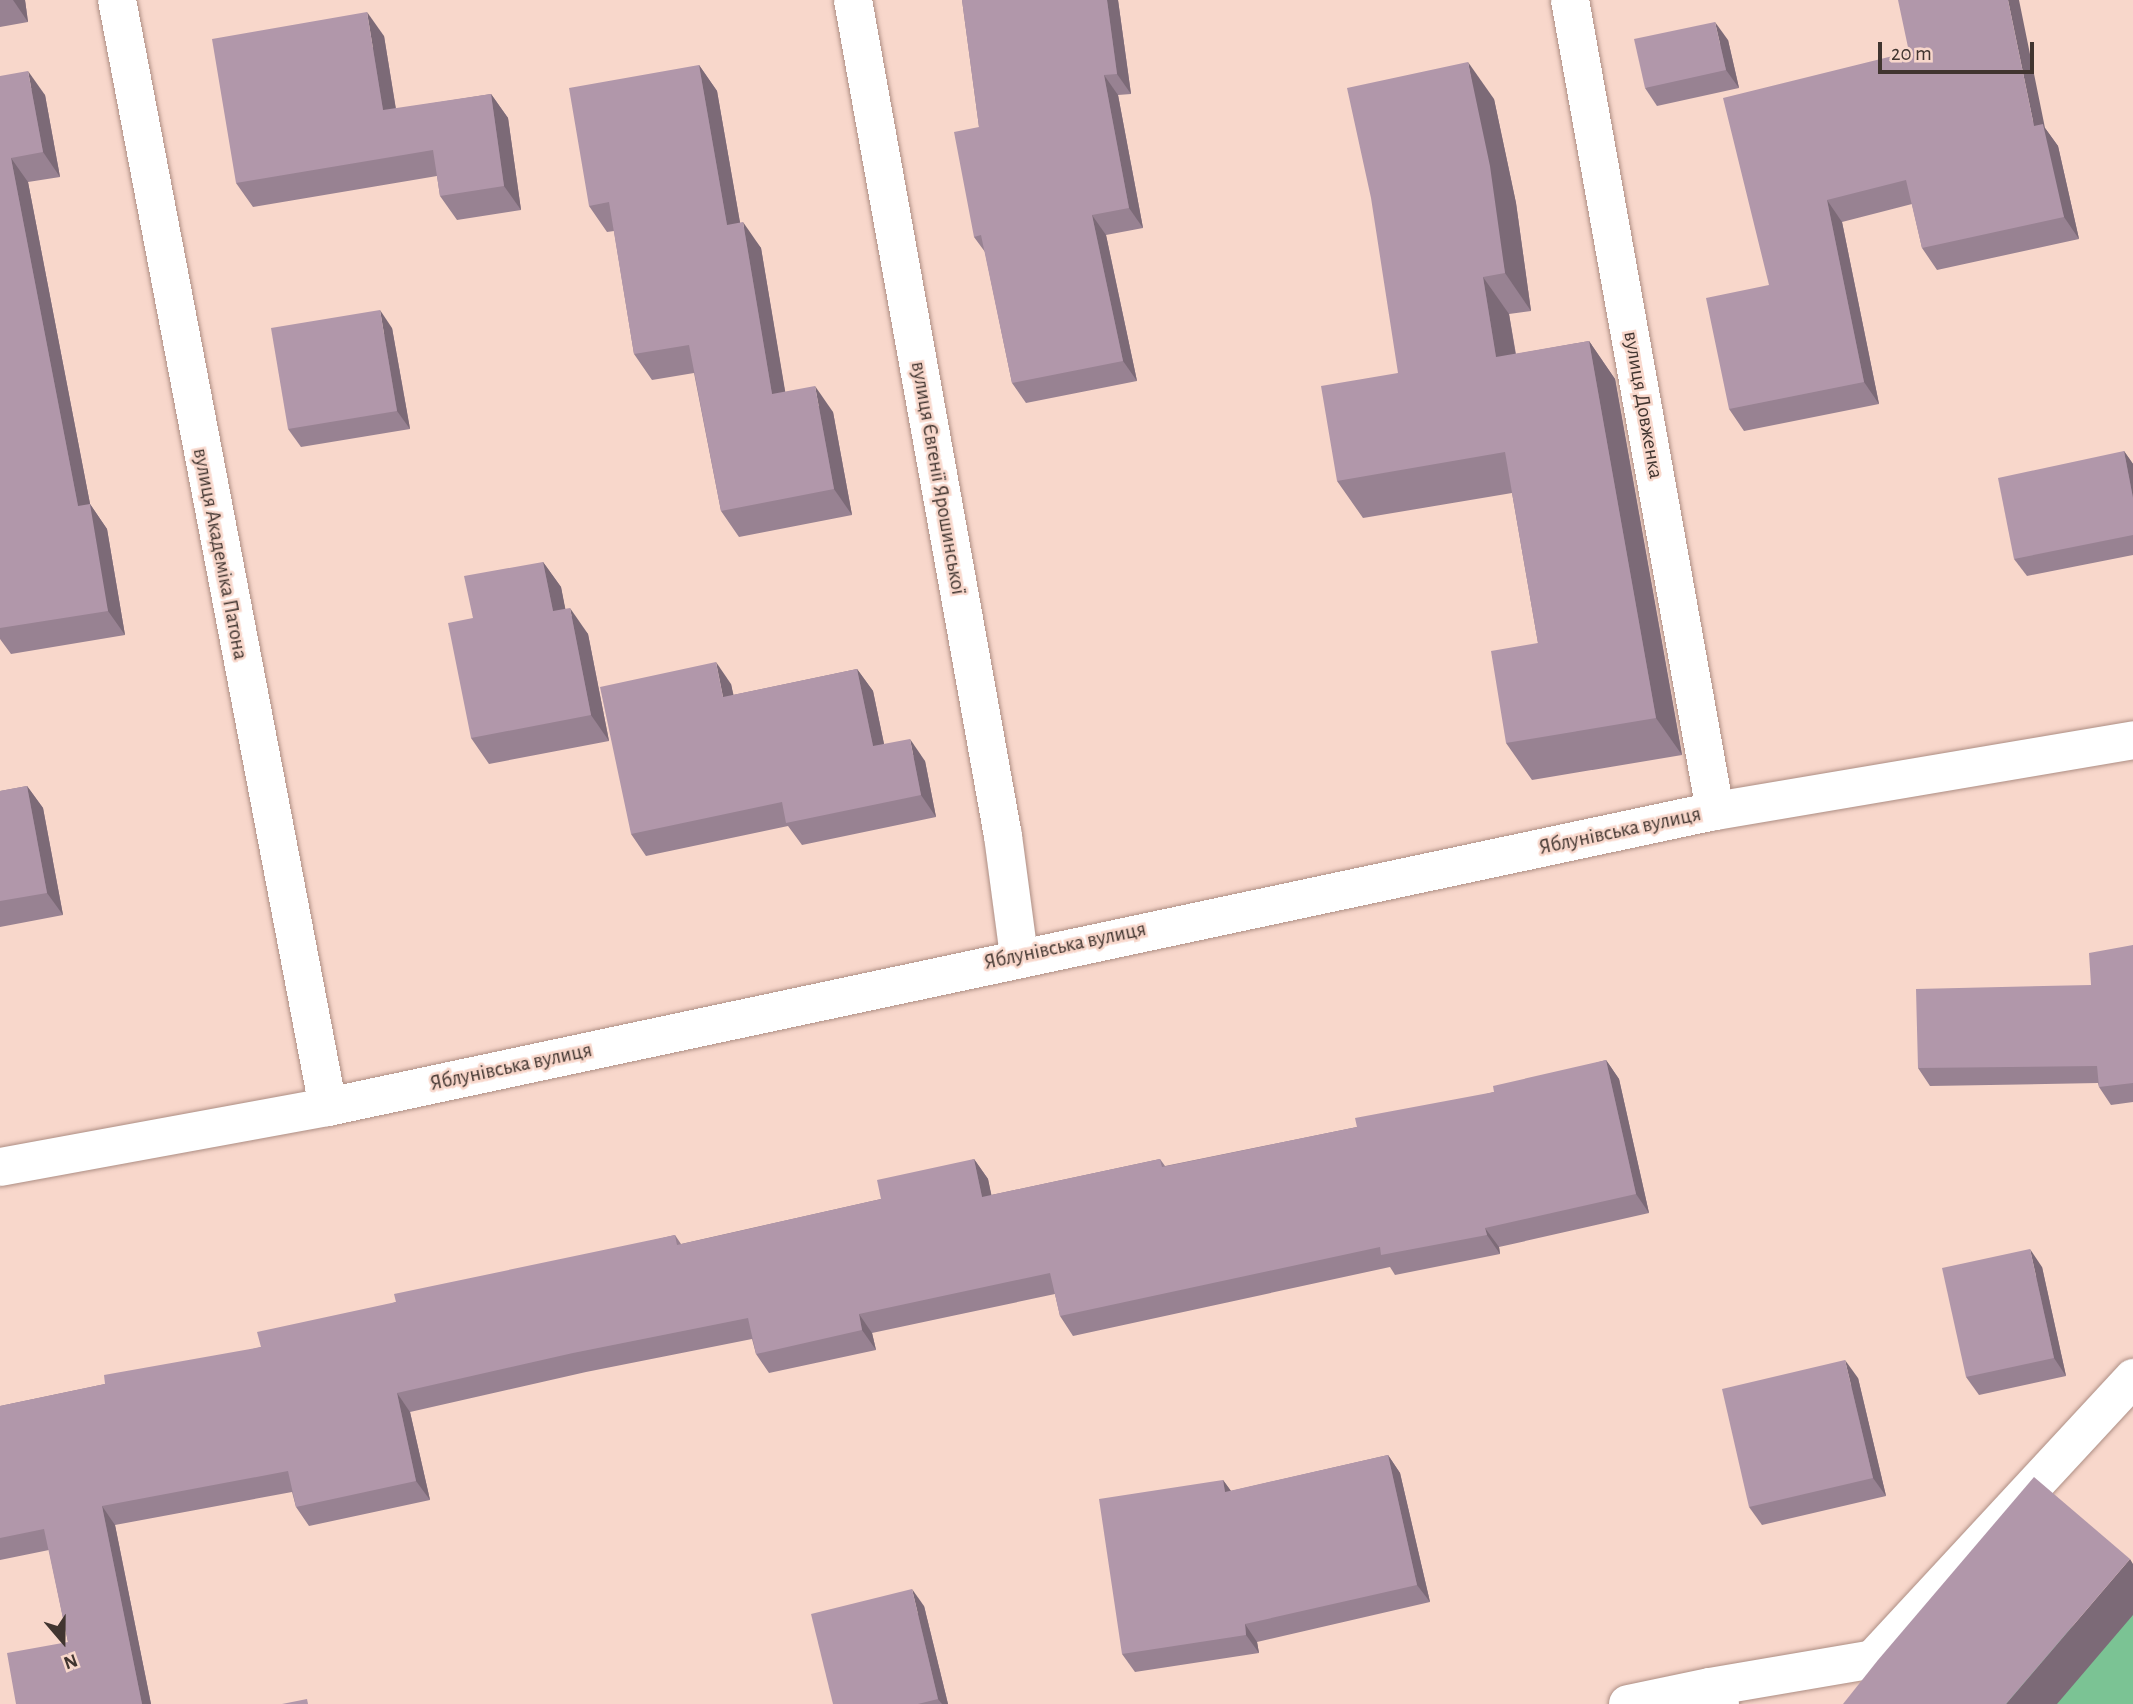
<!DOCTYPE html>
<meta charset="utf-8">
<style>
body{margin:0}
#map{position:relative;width:2133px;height:1704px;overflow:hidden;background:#f8d7cb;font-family:"Alegreya Sans",sans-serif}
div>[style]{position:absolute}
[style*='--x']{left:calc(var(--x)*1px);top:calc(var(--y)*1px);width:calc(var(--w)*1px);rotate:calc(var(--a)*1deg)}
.green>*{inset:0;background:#7bc394}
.roads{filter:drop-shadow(0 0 2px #ad8e84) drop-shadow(0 0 2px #ad8e84)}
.minor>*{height:38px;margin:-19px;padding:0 19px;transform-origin:19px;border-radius:19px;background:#fff}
.wall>*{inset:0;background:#988292}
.shaded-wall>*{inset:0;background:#7c6a77}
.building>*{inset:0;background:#b197aa}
span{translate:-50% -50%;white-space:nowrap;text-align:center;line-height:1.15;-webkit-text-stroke:5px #f8d7cb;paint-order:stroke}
.street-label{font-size:21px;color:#413530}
.north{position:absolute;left:28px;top:1606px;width:70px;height:70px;-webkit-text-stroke:5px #f8d7cb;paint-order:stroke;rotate:160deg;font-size:19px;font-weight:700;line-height:28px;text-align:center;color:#413530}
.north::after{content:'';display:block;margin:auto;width:24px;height:32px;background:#413530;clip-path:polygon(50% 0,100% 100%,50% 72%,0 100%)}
.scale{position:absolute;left:1878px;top:42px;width:156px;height:32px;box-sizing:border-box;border:4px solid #413530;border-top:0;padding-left:9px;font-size:21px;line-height:24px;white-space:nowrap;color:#413530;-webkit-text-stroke:5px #f8d7cb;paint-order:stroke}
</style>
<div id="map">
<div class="green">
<i style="clip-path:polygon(2133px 1591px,2133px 1704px,1940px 1704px)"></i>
</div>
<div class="roads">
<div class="minor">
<i style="--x:117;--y:0;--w:1127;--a:79.21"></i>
<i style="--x:853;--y:0;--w:849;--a:79.83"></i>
<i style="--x:1003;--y:836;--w:121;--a:82.4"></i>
<i style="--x:1570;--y:0;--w:824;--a:79.86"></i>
<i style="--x:0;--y:1167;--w:333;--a:-10.4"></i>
<i style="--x:328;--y:1107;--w:1418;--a:-12.05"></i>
<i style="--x:1715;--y:811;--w:424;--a:-9.6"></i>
<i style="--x:1710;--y:1687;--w:165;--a:-9.7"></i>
<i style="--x:1873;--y:1659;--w:383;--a:-47.2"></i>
<i style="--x:1628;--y:1704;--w:84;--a:-11.7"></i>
<i style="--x:1710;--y:1687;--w:20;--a:60"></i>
</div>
</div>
<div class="wall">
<i style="clip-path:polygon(0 0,25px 0,28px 22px,0 27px)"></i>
<i style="clip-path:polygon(962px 0,1118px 0,1131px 94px,1118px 95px,1143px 228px,1106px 235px,1137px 381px,1026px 403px,1012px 383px,985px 252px,974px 237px,979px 127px)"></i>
<i style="clip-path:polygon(384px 36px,396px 109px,491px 94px,508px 118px,521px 210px,457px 220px,440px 196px,437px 176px,253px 207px,236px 183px)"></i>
<i style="clip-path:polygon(1728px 40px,1739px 88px,1657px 106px,1645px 88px)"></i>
<i style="clip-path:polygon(1909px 52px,2045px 128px,2058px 146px,2079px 239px,1937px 270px,1922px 248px,1912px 204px,1842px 222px,1879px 404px,1744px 431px,1729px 409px,1769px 285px)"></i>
<i style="clip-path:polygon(699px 65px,717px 91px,740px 223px,761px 248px,785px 392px,833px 412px,852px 515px,739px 537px,721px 511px,694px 373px,652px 380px,634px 354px,614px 231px,607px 232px,589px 206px)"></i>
<i style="clip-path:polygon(0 76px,45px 95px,60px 177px,28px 182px,90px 504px,107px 529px,125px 635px,11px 654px,0 639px)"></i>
<i style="clip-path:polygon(1494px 99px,1516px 203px,1531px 311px,1509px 314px,1516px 354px,1589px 341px,1615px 379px,1682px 755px,1532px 780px,1506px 743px,1538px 643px,1512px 493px,1363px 518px,1337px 481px,1398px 373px)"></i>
<i style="clip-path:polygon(392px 328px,410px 429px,301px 447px,288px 429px)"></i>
<i style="clip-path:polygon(2124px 451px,2133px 464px,2133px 555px,2027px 576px,2014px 559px)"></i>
<i style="clip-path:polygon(543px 562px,561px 587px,565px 609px,588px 634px,609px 741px,489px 764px,471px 738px,473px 618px)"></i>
<i style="clip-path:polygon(857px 669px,873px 691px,884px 744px,925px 761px,936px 817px,802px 845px,788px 826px,646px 856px,631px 834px,731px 684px,733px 695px)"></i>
<i style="clip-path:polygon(27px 786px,43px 808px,63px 915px,0 927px,0 791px)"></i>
<i style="clip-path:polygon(2133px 945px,2133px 1102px,2111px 1105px,2099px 1087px,2098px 1083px,1930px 1086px,1918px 1068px,2091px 985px)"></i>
<i style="clip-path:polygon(1606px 1060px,1619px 1079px,1649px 1213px,1499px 1247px,1500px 1254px,1395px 1275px,1390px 1267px,1073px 1336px,1060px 1316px,1055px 1294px,872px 1333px,876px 1350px,769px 1373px,756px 1354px,752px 1339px,586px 1372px,410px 1412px,430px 1500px,309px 1526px,296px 1507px,292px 1492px,115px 1525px,151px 1704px,16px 1704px,68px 1642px,49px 1550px,0 1560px,0 1406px,105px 1384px,261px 1347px,396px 1302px,675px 1235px,681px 1244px,881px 1199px,974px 1159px,988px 1179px,991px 1195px,1160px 1159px,1165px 1166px,1357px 1127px,1494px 1092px)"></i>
<i style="clip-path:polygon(2042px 1267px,2066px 1376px,1979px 1395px,1966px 1377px)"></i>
<i style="clip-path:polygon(1858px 1378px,1886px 1496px,1762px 1525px,1749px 1507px)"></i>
<i style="clip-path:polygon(1388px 1455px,1400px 1473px,1430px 1602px,1257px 1642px,1259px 1653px,1135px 1672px,1122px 1654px,1223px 1480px,1231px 1491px)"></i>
<i style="clip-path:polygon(924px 1606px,948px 1704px,833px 1704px)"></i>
</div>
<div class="shaded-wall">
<i style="clip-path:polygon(13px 0,25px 0,28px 22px)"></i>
<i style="clip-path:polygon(1107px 0,1118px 0,1131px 94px,1117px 74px)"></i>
<i style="clip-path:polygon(2008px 0,2019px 0,2045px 128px,2058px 146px,2079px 239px,2064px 217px,2034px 126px)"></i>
<i style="clip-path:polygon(367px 12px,384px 36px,400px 135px,383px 110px)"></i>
<i style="clip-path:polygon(1715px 22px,1728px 40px,1739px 88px,1726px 70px)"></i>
<i style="clip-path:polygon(1468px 62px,1494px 99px,1516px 203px,1531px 311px,1505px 273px)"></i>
<i style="clip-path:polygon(699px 65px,717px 91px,745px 251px,727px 225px)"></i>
<i style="clip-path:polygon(28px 71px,45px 95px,60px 177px,43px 152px)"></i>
<i style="clip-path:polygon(1104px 75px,1118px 95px,1143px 228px,1129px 208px)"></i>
<i style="clip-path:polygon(491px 94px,508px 118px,521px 210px,504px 186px)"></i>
<i style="clip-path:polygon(11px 158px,28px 182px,92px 514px,90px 504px,107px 529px,125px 635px,108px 611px,78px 506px)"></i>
<i style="clip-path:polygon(1827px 200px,1842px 222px,1879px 404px,1864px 382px)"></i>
<i style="clip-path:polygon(1092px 215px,1106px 235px,1137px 381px,1123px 361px)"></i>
<i style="clip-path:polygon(743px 222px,761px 248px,790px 420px,772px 394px)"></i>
<i style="clip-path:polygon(1483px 277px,1509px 314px,1522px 394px,1496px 357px)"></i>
<i style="clip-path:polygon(380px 310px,392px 328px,410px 429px,397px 411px)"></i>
<i style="clip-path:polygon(1589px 341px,1615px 379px,1682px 755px,1656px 718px)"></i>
<i style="clip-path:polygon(815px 386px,833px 412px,852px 515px,834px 489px)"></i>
<i style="clip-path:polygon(2124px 451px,2133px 464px,2133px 498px)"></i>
<i style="clip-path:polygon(543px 562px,561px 587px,571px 637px,553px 611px)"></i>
<i style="clip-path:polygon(570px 608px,588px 634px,609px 741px,591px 715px)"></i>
<i style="clip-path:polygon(716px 662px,731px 684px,739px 719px,723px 697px)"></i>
<i style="clip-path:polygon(857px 669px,873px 691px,889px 768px,873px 746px)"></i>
<i style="clip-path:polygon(910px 739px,925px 761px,936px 817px,921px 795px)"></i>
<i style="clip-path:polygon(27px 786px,43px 808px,63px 915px,47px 893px)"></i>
<i style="clip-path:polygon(1606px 1060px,1619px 1079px,1649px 1213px,1636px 1194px)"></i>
<i style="clip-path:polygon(974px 1159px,988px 1179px,996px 1216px,982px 1197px)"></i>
<i style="clip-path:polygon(1485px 1228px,1499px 1247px,1500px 1254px,1487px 1235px)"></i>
<i style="clip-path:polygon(2030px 1249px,2042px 1267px,2066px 1376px,2054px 1358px)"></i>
<i style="clip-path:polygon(859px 1314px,872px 1333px,876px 1350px,862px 1330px)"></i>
<i style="clip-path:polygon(1845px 1360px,1858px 1378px,1886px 1496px,1873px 1478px)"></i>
<i style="clip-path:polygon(397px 1393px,410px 1412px,430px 1500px,416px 1481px)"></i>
<i style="clip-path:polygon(1388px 1455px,1400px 1473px,1430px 1602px,1417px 1585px)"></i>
<i style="clip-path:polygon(1223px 1480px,1236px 1498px,1225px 1492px)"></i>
<i style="clip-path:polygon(102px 1506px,115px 1525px,151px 1704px,142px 1704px)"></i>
<i style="clip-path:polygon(2130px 1559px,2133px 1564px,2133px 1615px,2057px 1704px,2006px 1704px)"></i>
<i style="clip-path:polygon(912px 1589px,924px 1606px,948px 1704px,942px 1704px,938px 1699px)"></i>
<i style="clip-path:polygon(1245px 1624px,1257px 1642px,1259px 1653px,1246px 1635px)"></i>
</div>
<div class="building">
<i style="clip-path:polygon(962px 0,1107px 0,1117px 74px,1104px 75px,1129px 208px,1092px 215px,1123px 361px,1012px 383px,981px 235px,974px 237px,954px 132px,979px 127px)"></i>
<i style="clip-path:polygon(1898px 0,2008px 0,2034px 126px,2043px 124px,2064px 217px,1922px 248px,1906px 180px,1827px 200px,1864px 382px,1729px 409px,1706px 298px,1769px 285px,1723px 98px,1909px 52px)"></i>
<i style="clip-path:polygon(367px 12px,383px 110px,491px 94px,504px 186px,440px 196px,433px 150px,236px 183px,212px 39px)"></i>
<i style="clip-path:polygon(1715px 22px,1726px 70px,1645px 88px,1634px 39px)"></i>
<i style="clip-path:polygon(1468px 62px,1490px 166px,1505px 273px,1483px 277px,1496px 357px,1589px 341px,1656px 718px,1506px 743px,1491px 651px,1538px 643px,1505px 452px,1337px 481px,1321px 386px,1398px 373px,1371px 198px,1347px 88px)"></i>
<i style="clip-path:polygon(699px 65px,727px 225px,743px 222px,772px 394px,815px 386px,834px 489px,721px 511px,689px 345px,634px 354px,609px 202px,589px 206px,569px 88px)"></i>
<i style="clip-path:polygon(28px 71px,43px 152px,11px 158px,78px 506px,90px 504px,108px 611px,0 628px,0 76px)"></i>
<i style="clip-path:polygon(380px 310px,397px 411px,288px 429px,271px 328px)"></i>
<i style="clip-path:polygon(2124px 451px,2133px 498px,2133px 535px,2014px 559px,1998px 478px)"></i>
<i style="clip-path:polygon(543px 562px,553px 611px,570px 608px,591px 715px,471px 738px,448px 623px,473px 618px,464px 576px)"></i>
<i style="clip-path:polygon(716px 662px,723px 697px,857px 669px,873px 746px,910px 739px,921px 795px,786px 823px,782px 802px,631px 834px,600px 687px)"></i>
<i style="clip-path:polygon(27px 786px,47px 893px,0 901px,0 791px)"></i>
<i style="clip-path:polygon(2133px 945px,2133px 1083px,2099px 1087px,2097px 1066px,1918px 1068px,1916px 989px,2091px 985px,2089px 953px)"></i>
<i style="clip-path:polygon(1606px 1060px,1636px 1194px,1485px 1228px,1487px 1235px,1381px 1255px,1380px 1247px,1060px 1316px,1050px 1273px,859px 1314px,862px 1330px,756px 1354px,748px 1318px,573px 1353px,397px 1393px,416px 1481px,296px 1507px,288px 1471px,102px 1506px,142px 1704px,16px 1704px,7px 1653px,68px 1642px,44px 1529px,0 1538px,0 1406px,105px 1384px,104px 1375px,261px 1347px,257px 1332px,396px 1302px,394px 1294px,675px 1235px,677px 1245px,881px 1199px,877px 1180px,974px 1159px,982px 1197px,1160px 1159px,1162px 1167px,1357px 1127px,1355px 1118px,1494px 1092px,1493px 1086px)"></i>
<i style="clip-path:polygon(2030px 1249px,2054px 1358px,1966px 1377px,1942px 1268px)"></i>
<i style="clip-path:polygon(1845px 1360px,1873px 1478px,1749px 1507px,1722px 1389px)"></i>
<i style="clip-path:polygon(1388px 1455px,1417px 1585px,1245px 1624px,1246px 1635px,1122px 1654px,1099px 1499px,1223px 1480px,1225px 1492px)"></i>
<i style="clip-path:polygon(2034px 1477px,2130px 1559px,2006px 1704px,1843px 1704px,1878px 1660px)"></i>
<i style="clip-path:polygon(912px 1589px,938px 1699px,918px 1704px,833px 1704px,811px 1614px)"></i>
<i style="clip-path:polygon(307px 1699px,308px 1704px,282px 1704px)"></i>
</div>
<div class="street-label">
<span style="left:1643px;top:405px;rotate:80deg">вулиця Довженка</span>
<span style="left:938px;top:478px;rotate:80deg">вулиця Євгенії Ярошинської</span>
<span style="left:220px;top:554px;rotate:79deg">вулиця Академіка Патона</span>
<span style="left:1620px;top:831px;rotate:-12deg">Яблунівська вулиця</span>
<span style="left:1065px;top:946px;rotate:-12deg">Яблунівська вулиця</span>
<span style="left:511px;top:1067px;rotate:-12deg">Яблунівська вулиця</span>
</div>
<div class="north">N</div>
<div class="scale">20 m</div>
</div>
